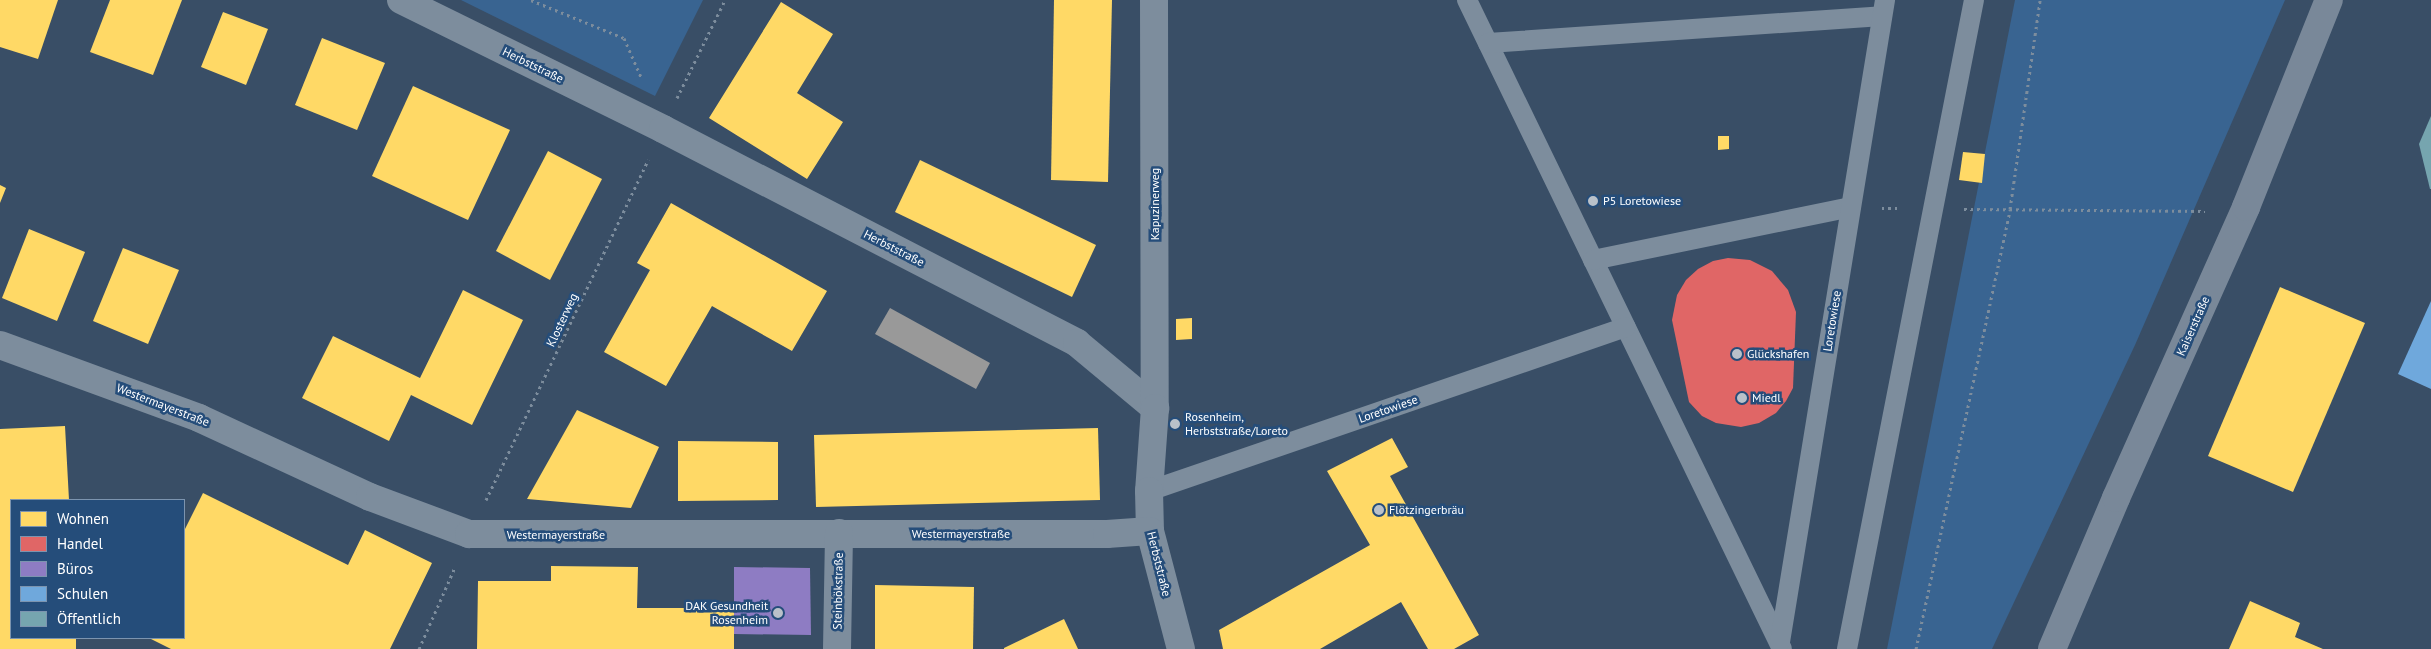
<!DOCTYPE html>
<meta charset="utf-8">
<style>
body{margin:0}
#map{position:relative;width:2431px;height:649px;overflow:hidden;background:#394e66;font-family:"PT Sans",sans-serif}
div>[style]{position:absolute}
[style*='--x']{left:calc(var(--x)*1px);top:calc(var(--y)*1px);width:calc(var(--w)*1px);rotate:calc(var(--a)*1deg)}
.green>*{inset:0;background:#396491}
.homes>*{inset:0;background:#ffd966}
.shops>*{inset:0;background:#e06666}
.offices>*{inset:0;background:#8e7cc3}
.schools>*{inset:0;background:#6fa8dc}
.public>*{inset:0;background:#76a5af}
.industry>*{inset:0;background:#999}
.path>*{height:3px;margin-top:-1.5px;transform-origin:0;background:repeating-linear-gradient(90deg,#7d8d9d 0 2.5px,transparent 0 6.5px)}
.lane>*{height:20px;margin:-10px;padding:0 10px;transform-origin:10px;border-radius:10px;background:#7d8d9d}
.street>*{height:28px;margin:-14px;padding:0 14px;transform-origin:14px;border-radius:14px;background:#7d8d9d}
.secondary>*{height:28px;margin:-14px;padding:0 14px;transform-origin:14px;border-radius:14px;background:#798899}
.dots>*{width:14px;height:14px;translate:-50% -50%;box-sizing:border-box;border:2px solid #254d7a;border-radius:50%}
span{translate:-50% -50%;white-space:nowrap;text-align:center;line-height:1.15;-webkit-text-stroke:5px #254d7a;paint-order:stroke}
.street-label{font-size:12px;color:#fff}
.poi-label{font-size:12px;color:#fff}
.left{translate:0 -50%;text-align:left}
.right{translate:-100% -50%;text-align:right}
.legend{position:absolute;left:10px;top:499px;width:175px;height:140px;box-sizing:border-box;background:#254d7a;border:1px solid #7c94af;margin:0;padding:6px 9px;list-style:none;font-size:15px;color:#fff}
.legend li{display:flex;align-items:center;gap:10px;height:25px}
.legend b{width:25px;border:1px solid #7c94af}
</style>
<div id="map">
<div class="green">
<i style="clip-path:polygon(461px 0,703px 0,655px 96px)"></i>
<i style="clip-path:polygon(2015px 0,2285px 0,2135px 345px,1992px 649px,1887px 649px)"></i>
</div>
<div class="homes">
<i style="clip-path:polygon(0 0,58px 0,38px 59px,0 47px)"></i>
<i style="clip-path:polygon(110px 0,182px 0,153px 75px,90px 52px)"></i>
<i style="clip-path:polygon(1054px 0,1112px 0,1108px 182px,1051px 180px)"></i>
<i style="clip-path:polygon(781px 2px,833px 34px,797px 93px,843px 122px,807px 179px,709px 118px)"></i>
<i style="clip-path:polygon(223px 12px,268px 29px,246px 85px,201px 67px)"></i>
<i style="clip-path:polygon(322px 38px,385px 63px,357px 130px,295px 105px)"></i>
<i style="clip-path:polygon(413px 86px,510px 130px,468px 220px,372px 176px)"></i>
<i style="clip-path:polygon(1718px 136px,1729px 136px,1729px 149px,1718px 150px)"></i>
<i style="clip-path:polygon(548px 151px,602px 179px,550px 280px,496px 251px)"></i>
<i style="clip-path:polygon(1963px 152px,1985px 154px,1982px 183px,1959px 180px)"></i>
<i style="clip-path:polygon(920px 160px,1096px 245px,1072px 297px,895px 212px)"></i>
<i style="clip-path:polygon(0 185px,6px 188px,0 203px)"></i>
<i style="clip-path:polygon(671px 203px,827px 291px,792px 351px,712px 306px,666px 386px,604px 352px,650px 270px,637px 263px)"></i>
<i style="clip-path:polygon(29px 229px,85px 252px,57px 321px,2px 298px)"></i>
<i style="clip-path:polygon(123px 248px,179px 270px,148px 344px,93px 321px)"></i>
<i style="clip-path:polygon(2280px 287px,2365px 323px,2293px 492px,2208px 456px)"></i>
<i style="clip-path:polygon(463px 290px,523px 320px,472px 425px,411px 395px,389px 441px,302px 398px,333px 336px,420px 378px)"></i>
<i style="clip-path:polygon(1192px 318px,1192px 339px,1176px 340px,1176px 319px)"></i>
<i style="clip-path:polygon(577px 410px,659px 447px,631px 508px,527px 499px)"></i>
<i style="clip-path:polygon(65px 426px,69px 500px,11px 500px,11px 638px,76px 638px,76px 649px,0 649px,0 429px)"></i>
<i style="clip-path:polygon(1098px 428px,1100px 500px,816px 507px,814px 435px)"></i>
<i style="clip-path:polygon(1392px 438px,1408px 467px,1390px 476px,1479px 635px,1454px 649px,1428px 649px,1401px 602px,1320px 649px,1223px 649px,1219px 630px,1370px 545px,1327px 471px)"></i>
<i style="clip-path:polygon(678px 441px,778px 442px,778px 500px,678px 501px)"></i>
<i style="clip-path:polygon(203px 493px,348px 565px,365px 530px,432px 563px,390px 649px,171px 649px,149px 638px,184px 638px,184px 531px)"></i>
<i style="clip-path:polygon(551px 566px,638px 567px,637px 608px,734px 608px,734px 649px,477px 649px,478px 581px,551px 581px)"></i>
<i style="clip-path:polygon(875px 585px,974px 587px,973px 649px,875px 649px)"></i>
<i style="clip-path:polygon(2250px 601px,2300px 623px,2295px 637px,2323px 649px,2229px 649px)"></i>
<i style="clip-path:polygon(1064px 619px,1078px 649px,1004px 649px,1004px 648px)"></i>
</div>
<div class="shops">
<i style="clip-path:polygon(1728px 258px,1750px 260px,1772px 271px,1788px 290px,1796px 312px,1793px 388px,1786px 401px,1776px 413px,1759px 423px,1741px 427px,1716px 423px,1702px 416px,1689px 402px,1672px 320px,1677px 295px,1686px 280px,1698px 269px,1713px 261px)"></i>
</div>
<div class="offices">
<i style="clip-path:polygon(734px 567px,810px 568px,811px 635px,734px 634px)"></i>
</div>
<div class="schools">
<i style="clip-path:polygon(2431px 301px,2431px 389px,2398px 374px)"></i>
</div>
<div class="public">
<i style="clip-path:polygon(2431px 116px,2431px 189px,2430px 189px,2419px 144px)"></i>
</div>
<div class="industry">
<i style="clip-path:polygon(890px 308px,990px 363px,976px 389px,875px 334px)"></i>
</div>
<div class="path">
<i style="--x:531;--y:0;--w:100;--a:22.2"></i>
<i style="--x:624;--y:38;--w:43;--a:66.4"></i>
<i style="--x:677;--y:98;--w:109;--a:-63.9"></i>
<i style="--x:1882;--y:208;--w:19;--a:0"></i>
<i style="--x:1964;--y:209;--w:241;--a:0.5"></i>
<i style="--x:486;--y:500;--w:377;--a:-64.5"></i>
<i style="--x:419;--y:649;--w:90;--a:-66.3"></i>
<i style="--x:1916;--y:649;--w:450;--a:-77.9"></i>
<i style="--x:2010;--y:209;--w:211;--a:-81.8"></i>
</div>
<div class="lane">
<i style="--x:1467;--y:0;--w:721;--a:64.11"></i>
<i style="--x:1488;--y:43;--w:395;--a:-3.9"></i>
<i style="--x:1593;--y:260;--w:263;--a:-11.6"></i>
<i style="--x:1149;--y:491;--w:504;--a:-18.97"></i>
<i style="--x:1780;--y:642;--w:651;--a:-80.71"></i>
<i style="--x:1847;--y:649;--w:661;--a:-78.93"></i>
</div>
<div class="street">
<i style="--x:401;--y:0;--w:292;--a:26.2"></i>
<i style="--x:663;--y:129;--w:466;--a:27.3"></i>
<i style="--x:1077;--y:343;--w:102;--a:39.8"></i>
<i style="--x:1154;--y:0;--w:408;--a:89.9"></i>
<i style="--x:1155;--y:408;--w:83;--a:94.1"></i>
<i style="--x:1149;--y:491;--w:40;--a:88.6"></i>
<i style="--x:1150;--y:531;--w:122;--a:75.3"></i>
<i style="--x:0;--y:345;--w:212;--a:20.1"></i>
<i style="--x:199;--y:418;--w:188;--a:24.8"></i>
<i style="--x:370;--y:497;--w:106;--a:20.5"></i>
<i style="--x:469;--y:534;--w:638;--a:0"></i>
<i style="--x:1107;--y:534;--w:43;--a:-4"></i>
<i style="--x:837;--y:649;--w:116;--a:-89"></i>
</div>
<div class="secondary">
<i style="--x:2052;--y:649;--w:164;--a:-67"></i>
<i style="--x:2116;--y:498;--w:319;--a:-65.9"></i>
<i style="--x:2246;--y:207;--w:223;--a:-68.2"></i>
</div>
<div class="dots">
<i style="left:1593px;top:201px;background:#bac1c9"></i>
<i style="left:1737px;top:354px;background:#bac1c9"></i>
<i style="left:1742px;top:398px;background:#bac1c9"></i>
<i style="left:1175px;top:424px;background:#bac1c9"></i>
<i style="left:1379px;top:510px;background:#bac1c9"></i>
<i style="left:778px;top:613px;background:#bac1c9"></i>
</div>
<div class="street-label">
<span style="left:533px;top:65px;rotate:26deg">Herbststraße</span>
<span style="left:1155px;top:204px;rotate:-90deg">Kapuzinerweg</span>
<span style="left:894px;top:248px;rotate:27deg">Herbststraße</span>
<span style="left:562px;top:320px;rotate:-65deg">Klosterweg</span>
<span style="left:1832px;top:321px;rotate:-81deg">Loretowiese</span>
<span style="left:2193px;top:326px;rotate:-66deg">Kaiserstraße</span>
<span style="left:163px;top:405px;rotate:21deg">Westermayerstraße</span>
<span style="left:1388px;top:409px;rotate:-19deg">Loretowiese</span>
<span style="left:961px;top:534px">Westermayerstraße</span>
<span style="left:556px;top:535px">Westermayerstraße</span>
<span style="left:1159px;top:564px;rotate:76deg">Herbststraße</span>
<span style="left:838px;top:591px;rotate:-89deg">Steinbökstraße</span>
</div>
<div class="poi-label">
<span class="left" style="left:1603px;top:201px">P5 Loretowiese</span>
<span class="left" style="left:1747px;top:354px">Glückshafen</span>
<span class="left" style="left:1752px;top:398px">Miedl</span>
<span class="left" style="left:1185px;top:424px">Rosenheim,<br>Herbststraße/Loreto</span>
<span class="left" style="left:1389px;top:510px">Flötzingerbräu</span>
<span class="right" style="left:768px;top:613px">DAK Gesundheit<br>Rosenheim</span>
</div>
<ul class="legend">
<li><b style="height:14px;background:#ffd966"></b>Wohnen</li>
<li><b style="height:14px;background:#e06666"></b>Handel</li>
<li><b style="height:14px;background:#8e7cc3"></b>Büros</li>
<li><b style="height:14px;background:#6fa8dc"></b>Schulen</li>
<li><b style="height:14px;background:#76a5af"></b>Öffentlich</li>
</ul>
</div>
